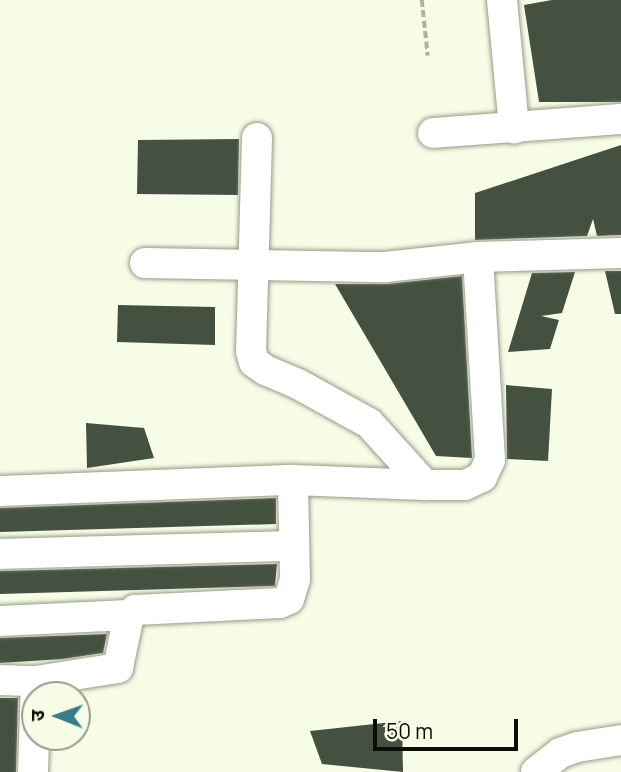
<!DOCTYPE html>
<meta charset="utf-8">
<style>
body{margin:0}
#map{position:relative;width:621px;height:772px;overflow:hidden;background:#f6fce5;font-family:Manrope,"Noto Sans Devanagari",sans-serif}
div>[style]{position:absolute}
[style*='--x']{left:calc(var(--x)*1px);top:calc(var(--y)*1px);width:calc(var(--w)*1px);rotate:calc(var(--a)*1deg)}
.building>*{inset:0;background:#445040}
.path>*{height:3.5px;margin-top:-1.75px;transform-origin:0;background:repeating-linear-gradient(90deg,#aeb2a0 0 7px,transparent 0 10.5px)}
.roads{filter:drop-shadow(0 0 2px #959b86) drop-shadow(0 0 2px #959b86)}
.minor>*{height:30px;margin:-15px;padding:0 15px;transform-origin:15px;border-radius:15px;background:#fff}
span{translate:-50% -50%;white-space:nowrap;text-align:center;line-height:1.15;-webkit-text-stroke:7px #f6fce5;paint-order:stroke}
.north{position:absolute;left:21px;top:681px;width:70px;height:70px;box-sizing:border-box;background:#f6fce5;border:2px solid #989c8c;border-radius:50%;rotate:271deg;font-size:19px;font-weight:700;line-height:28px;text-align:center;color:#0b0d06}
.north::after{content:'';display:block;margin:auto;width:24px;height:32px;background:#377c8a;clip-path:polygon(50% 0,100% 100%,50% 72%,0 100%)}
.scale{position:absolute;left:373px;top:719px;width:145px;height:32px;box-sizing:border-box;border:4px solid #0b0d06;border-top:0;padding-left:9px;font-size:21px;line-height:24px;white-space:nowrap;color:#0b0d06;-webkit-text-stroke:5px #f6fce5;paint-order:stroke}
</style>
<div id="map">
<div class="building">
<i style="clip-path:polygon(552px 0,621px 0,621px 102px,539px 102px,524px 5px)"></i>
<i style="clip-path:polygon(239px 139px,238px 195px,137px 194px,138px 140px)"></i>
<i style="clip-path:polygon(621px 145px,621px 235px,597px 236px,593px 219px,587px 236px,475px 240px,475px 193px)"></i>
<i style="clip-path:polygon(605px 271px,621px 271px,621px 314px,615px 314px)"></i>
<i style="clip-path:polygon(575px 272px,562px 313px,541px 316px,559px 320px,550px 349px,508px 352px,532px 273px)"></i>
<i style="clip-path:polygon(462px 276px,472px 457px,472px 458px,436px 456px,335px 284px,387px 284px)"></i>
<i style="clip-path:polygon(118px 305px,215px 307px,215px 345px,117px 342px)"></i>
<i style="clip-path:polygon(506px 385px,552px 389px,548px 461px,507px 459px)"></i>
<i style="clip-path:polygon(86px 423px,144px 428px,154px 458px,87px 468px)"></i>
<i style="clip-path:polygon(276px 498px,276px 524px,0 532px,0 508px)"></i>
<i style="clip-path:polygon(277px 564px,275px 586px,0 594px,0 571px)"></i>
<i style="clip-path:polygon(107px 634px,103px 653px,63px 659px,0 663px,0 638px)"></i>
<i style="clip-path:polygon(0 698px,18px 698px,16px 772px,0 772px)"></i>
<i style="clip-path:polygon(402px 721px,403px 772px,322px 764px,310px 731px)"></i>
</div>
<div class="path">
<i style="--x:422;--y:0;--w:56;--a:83.9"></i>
</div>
<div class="roads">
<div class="minor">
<i style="--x:502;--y:0;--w:129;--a:84.6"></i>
<i style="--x:433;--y:133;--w:189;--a:-4.3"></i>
<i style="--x:257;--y:138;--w:213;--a:91.6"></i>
<i style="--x:251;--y:351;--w:11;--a:75"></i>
<i style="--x:254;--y:362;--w:14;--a:36"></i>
<i style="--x:265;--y:370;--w:36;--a:23"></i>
<i style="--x:298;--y:384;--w:81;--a:28.8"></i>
<i style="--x:369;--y:423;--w:84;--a:47.9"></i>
<i style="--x:425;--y:485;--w:40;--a:0"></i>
<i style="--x:465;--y:485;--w:19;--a:-25"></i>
<i style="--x:482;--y:477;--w:19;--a:-65"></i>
<i style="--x:490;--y:460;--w:203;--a:-93.4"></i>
<i style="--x:145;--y:263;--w:240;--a:1"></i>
<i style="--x:385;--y:267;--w:94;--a:-6.1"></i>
<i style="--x:478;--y:257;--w:143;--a:-1.6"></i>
<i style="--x:0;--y:491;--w:293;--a:-2.2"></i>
<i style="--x:293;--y:480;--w:132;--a:2.2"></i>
<i style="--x:0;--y:554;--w:294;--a:-1.6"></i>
<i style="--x:0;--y:621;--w:129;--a:-2.7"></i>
<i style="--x:0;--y:680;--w:36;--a:2"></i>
<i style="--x:33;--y:772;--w:91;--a:-88.1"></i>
<i style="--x:36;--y:681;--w:83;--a:-9"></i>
<i style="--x:118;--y:668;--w:54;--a:-78.3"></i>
<i style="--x:129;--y:615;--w:8;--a:-40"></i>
<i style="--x:135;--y:610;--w:145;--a:-2.8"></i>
<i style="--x:280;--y:603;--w:10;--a:-24"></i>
<i style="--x:289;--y:599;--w:21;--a:-73"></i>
<i style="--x:295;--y:579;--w:99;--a:-91.2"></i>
<i style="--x:536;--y:772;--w:31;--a:-38"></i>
<i style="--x:560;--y:753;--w:18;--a:-19"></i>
<i style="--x:577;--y:747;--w:45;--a:-9"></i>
</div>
</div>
<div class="north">उ</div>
<div class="scale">50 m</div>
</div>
